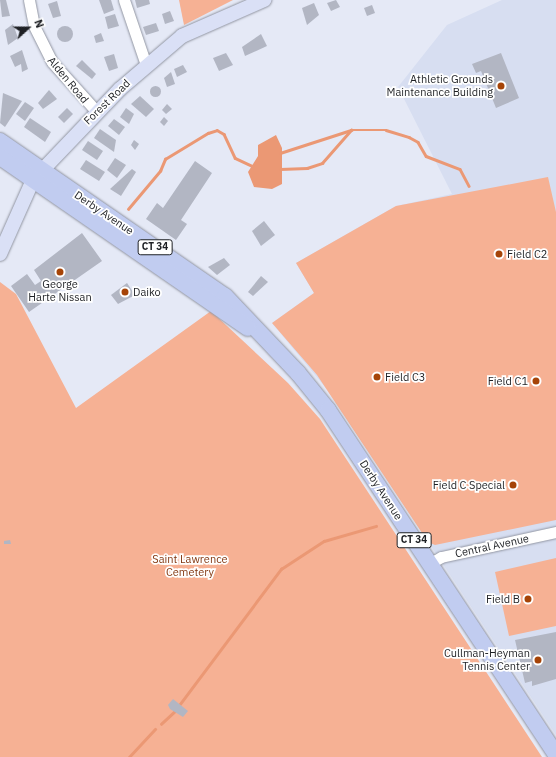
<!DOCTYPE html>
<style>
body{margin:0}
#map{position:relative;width:556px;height:757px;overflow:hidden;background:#e5e9f6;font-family:"IBM Plex Sans",sans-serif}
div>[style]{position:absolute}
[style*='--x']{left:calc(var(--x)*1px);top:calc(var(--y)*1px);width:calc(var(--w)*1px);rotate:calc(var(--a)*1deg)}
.built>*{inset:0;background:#d7def1}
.green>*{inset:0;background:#f6b194}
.water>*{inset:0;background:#eb9874}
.stream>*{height:2.5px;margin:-1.25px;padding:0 1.25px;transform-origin:1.25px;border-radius:1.25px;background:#eb9874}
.building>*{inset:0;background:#b2b6c3}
.round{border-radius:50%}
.roads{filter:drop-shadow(0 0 1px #9296a2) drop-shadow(0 0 1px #9296a2)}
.minor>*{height:11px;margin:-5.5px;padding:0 5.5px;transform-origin:5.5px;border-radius:5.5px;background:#fff}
.major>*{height:14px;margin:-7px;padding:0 7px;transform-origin:7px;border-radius:7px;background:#dae0f6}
.highway>*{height:16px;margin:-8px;padding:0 8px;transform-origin:8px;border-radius:8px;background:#c1ccf0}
.dots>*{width:11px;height:11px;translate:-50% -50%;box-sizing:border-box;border:2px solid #fff;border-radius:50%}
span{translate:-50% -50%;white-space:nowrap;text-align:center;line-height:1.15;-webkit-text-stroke:3.5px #fff;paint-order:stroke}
.shield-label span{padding:1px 3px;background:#fff;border:1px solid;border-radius:3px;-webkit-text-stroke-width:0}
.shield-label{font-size:10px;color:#1e2024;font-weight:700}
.street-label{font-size:11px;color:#1e2024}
.poi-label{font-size:11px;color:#1e2024}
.right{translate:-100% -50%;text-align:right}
.left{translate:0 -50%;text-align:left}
.park-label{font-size:11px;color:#823710}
.north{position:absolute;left:8px;top:8px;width:40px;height:40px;-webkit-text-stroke:3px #fff;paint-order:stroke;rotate:69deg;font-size:11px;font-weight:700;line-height:16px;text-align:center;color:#1e2024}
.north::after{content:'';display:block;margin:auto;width:14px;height:18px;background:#1e2024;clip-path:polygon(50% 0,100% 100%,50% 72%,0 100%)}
</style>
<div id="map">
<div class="built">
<i style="clip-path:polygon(502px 0,556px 0,556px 735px,329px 392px,272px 323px,314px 293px,296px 263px,396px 206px,452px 194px,398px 87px,447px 25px)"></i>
</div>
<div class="green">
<i style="clip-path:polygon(179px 0,233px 0,184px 25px)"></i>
<i style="clip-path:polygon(548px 177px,556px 212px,556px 520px,435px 545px,428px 542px,317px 375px,272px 323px,314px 293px,296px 263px,396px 206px)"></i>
<i style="clip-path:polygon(0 282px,16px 294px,76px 408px,211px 311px,288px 383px,320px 419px,542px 757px,0 757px)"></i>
<i style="clip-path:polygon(556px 558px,556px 626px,509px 636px,495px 572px)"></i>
</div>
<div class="water">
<i style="clip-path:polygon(276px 135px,282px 148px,282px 184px,272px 189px,254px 187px,248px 172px,258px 156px,258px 145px)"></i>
</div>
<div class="stream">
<i style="--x:280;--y:153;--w:75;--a:-17.9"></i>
<i style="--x:351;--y:130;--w:35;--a:0"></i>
<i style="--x:386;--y:130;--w:24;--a:17"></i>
<i style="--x:409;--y:137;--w:10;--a:29"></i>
<i style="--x:418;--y:142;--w:16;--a:60"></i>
<i style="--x:426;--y:156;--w:36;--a:21"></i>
<i style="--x:460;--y:169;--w:19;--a:62"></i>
<i style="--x:280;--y:169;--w:27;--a:-2"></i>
<i style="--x:307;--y:168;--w:16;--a:-18"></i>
<i style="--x:322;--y:163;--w:44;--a:-48.7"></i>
<i style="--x:128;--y:209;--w:50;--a:-49.9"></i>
<i style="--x:160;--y:171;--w:13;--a:-67"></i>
<i style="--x:165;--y:159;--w:50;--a:-31.2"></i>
<i style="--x:208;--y:133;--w:9;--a:-18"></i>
<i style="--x:217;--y:130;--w:8;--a:30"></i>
<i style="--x:224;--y:134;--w:26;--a:65"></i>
<i style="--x:235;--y:158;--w:19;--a:25"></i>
<i style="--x:180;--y:704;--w:169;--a:-53.2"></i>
<i style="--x:281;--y:569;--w:51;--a:-33.1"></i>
<i style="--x:324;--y:541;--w:54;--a:-16.1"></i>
<i style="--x:161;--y:724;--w:18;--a:-43"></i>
<i style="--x:129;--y:757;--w:38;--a:-47"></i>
</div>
<div class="building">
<i style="clip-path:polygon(0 0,6px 0,10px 16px,2px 17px)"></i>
<i style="clip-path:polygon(99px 0,111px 0,114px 10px,104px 14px)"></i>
<i style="clip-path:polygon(135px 0,149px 0,150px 4px,137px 8px)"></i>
<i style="clip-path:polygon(336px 0,340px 7px,331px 11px,327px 3px)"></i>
<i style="clip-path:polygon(57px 1px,61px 16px,53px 18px,48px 4px)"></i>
<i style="clip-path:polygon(314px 3px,319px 15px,307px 25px,302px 8px)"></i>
<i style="clip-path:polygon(372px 5px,375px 13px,367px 16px,364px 8px)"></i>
<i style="clip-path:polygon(170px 11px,174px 21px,165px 24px,162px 14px)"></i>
<i style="clip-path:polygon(115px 14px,119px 26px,108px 29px,105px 17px)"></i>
<i style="clip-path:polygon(156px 23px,159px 31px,146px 35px,143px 27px)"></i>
<i style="clip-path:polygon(13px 24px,18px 38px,8px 45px,5px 30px)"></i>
<i class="round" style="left:57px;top:26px;width:16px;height:16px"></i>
<i style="clip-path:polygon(101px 33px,104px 41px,96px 43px,94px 36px)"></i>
<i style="clip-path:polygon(261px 34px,267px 46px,245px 56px,242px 47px)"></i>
<i style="clip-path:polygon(22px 50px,28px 69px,22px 72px,21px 64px,15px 67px,10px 56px)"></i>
<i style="clip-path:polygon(226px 53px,233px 65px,219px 71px,213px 58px)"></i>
<i style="clip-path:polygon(501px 53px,519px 98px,496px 108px,481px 71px,476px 73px,472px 64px)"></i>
<i style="clip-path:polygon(114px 54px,118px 68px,109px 71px,104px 57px)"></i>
<i style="clip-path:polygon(82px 60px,96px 74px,92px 79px,76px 66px)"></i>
<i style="clip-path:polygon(183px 65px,187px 72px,177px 77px,174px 69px)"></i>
<i style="clip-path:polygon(171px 72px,175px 84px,167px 87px,164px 78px)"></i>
<i class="round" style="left:149.5px;top:85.5px;width:11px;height:11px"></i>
<i style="clip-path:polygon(49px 90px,57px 99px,43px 109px,38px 103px)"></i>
<i style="clip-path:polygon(3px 93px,22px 101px,5px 127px,0 123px)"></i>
<i style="clip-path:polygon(140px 96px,154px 109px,146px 117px,131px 104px)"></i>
<i style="clip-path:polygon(25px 102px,34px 108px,25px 121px,16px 114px)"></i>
<i style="clip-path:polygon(167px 104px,172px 109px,166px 114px,162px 110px)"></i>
<i style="clip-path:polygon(67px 108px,73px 114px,64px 123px,58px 117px)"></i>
<i style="clip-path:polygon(126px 108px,134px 114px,129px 124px,120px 117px)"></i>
<i style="clip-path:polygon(164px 117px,168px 121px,164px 126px,160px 122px)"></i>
<i style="clip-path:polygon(30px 118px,51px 132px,45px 142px,24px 127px)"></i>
<i style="clip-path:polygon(114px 119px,125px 127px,119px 135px,108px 126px)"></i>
<i style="clip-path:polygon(100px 129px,116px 140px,114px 152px,94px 138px)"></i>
<i style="clip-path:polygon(134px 140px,139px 144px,135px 150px,131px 145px)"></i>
<i style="clip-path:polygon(88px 141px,103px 151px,97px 160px,82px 150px)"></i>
<i style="clip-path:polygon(115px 158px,126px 165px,117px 178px,107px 170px)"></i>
<i style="clip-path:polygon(86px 160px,105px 172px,99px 181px,80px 169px)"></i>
<i style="clip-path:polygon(195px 161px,212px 173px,181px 220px,187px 224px,176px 240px,146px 219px,157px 203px,163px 208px)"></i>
<i style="clip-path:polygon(132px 169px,136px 172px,121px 196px,110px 189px)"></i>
<i style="clip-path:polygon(264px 221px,275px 235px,261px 246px,252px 231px)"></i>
<i style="clip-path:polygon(82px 233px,102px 261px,29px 312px,11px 286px,27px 274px,35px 285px,41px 281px,34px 270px)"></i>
<i style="clip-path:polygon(224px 258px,230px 265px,217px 275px,208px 267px)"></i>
<i style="clip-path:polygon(261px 276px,268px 282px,253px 296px,248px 292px)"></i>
<i style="clip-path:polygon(127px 283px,135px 295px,118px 304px,111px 295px)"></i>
<i style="clip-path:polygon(10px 540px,11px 544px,4px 544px,4px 541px)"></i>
<i style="clip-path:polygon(556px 632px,556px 679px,532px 686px,532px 681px,525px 683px,515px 640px)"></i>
<i style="clip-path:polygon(173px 699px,188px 711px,183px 717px,170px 709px,168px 705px)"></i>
</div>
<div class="roads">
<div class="minor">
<i style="--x:29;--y:0;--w:26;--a:79"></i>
<i style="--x:34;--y:26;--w:40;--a:63.4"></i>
<i style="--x:52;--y:62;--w:67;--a:48"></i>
<i style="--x:124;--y:0;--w:69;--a:71.3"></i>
<i style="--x:429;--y:564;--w:14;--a:-30"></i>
<i style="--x:441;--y:557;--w:118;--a:-12.3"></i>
</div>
<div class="major">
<i style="--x:0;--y:254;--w:81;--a:-66"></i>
<i style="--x:33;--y:180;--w:126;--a:-46.3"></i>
<i style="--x:120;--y:89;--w:82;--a:-40.5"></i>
<i style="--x:182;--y:36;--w:90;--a:-23.7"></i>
</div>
<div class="highway">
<i style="--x:0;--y:141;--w:273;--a:34.6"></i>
<i style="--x:225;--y:296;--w:106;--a:46.5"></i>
<i style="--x:298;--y:373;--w:48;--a:51"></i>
<i style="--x:328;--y:410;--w:414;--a:56.5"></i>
<i style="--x:0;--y:157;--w:301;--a:34.6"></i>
</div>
</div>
<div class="dots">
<i style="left:501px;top:86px;background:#a64408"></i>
<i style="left:499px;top:254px;background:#a64408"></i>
<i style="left:60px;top:272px;background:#a64408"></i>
<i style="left:125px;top:292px;background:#a64408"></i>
<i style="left:377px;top:377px;background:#a64408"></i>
<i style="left:536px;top:381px;background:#a64408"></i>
<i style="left:513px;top:485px;background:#a64408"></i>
<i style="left:528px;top:599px;background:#a64408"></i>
<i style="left:538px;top:660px;background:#a64408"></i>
</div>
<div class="shield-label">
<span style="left:155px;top:247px">CT 34</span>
<span style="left:414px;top:540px">CT 34</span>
</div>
<div class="street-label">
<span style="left:68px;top:80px;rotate:50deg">Alden Road</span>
<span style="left:107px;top:102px;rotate:-44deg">Forest Road</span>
<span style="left:104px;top:213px;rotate:34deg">Derby Avenue</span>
<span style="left:381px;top:490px;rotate:57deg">Derby Avenue</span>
<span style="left:492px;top:546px;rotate:-12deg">Central Avenue</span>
</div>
<div class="poi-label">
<span class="right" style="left:493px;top:86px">Athletic Grounds<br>Maintenance Building</span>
<span class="left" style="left:507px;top:254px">Field C2</span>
<span style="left:60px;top:291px">George<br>Harte Nissan</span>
<span class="left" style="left:133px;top:292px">Daiko</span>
<span class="left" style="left:385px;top:377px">Field C3</span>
<span class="right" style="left:528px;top:381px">Field C1</span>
<span class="right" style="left:505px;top:485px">Field C Special</span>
<span class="right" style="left:520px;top:599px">Field B</span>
<span class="right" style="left:530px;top:660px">Cullman-Heyman<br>Tennis Center</span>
</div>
<div class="park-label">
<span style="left:190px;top:566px">Saint Lawrence<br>Cemetery</span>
</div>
<div class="north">N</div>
</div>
